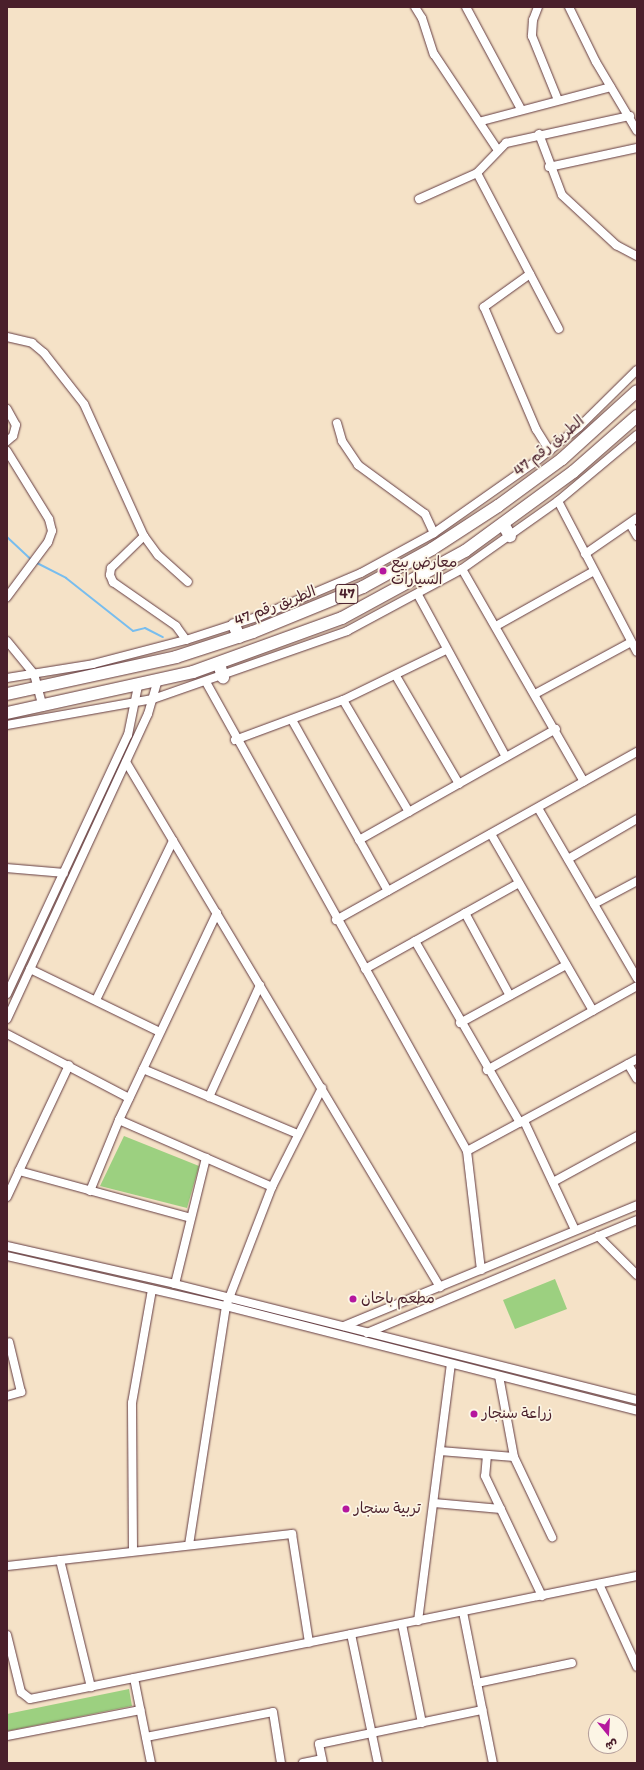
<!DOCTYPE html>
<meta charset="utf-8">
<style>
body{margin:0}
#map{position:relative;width:644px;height:1770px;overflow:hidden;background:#f5e2c7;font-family:Itim,"Playpen Sans Arabic",sans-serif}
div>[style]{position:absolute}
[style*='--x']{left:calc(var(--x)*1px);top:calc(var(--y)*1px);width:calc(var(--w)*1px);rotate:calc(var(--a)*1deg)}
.green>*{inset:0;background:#9cd080}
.stream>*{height:2px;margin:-1px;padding:0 1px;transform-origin:1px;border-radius:1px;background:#78bdee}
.roads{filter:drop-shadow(0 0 1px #643c42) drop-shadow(0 0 1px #643c42)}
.minor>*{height:8px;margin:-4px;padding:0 4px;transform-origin:4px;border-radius:4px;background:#fff}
.highway>*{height:12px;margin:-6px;padding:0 6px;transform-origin:6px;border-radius:6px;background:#fff}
.dots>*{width:11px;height:11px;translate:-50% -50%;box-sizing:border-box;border:2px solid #fcf5e5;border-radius:50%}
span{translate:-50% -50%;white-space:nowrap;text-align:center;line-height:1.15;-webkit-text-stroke:3.5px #fcf5e5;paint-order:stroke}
.shield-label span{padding:1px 3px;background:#fcf5e5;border:1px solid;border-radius:3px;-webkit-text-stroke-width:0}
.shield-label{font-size:14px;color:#4a1f2b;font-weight:700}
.street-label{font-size:15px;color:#4a1f2b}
.poi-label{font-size:15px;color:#4a1f2b}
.left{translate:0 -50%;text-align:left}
.frame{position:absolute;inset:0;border:8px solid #4a1f2b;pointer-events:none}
.north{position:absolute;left:588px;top:1714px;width:40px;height:40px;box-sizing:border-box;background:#fcf5e5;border:1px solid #b59f9b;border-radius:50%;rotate:162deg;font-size:11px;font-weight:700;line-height:16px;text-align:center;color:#4a1f2b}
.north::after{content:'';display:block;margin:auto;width:14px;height:18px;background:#b5179e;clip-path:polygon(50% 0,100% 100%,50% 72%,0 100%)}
</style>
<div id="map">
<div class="green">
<i style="clip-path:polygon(124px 1136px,199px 1166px,187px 1208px,100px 1186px)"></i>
<i style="clip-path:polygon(555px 1279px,567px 1309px,515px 1329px,503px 1300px)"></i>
<i style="clip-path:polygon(129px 1689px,132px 1706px,7px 1731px,7px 1714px)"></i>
</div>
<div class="stream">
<i style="--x:7;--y:537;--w:34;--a:43"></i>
<i style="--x:35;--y:562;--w:35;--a:27"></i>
<i style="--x:66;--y:578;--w:85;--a:38.3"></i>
<i style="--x:133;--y:631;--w:12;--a:-14"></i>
<i style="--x:145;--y:628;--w:20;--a:27"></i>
</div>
<div class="roads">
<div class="minor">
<i style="--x:415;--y:7;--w:13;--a:58"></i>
<i style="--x:422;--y:18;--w:38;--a:72"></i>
<i style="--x:434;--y:54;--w:114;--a:56.4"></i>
<i style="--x:466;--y:7;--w:116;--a:61.7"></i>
<i style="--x:538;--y:7;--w:14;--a:111"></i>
<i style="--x:533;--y:20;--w:16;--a:94"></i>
<i style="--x:532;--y:36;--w:69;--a:67.9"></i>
<i style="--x:569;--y:7;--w:61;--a:63.9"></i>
<i style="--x:596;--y:62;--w:80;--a:59.3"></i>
<i style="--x:482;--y:121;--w:133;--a:-14.8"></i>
<i style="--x:539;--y:134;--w:65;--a:69.3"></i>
<i style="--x:562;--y:195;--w:74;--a:42.8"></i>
<i style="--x:616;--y:245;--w:24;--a:28"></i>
<i style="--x:549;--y:167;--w:90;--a:-12.2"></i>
<i style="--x:477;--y:173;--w:176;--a:62.3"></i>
<i style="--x:419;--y:199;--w:64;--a:-24.1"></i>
<i style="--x:477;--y:173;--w:42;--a:-46"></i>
<i style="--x:506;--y:143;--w:127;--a:-12.3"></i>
<i style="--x:530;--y:274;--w:57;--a:144.3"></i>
<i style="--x:484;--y:307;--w:133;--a:66.9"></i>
<i style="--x:536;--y:429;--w:26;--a:58"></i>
<i style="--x:7;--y:337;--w:26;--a:13"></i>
<i style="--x:32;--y:343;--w:16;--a:40"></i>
<i style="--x:44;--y:353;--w:65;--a:51.9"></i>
<i style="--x:84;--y:404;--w:145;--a:65.6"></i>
<i style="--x:144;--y:536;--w:24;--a:54"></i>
<i style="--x:158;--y:555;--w:40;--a:42"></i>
<i style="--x:7;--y:409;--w:18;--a:61"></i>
<i style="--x:16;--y:425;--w:11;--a:105"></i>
<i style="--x:13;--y:436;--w:8;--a:140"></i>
<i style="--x:337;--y:423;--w:19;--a:74"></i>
<i style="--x:342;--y:441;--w:29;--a:56"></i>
<i style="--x:358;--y:465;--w:83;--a:36.2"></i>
<i style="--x:425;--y:514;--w:21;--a:65"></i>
<i style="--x:7;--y:451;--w:80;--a:58.3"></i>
<i style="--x:49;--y:519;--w:12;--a:76"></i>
<i style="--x:52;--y:531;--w:12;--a:110"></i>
<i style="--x:48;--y:542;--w:69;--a:126.7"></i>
<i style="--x:558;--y:501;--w:170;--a:62.4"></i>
<i style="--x:630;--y:524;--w:14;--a:60"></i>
<i style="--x:144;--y:536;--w:46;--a:135.9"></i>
<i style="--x:111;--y:568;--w:7;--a:98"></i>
<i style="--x:110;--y:575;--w:8;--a:67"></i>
<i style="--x:113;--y:582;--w:77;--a:34.9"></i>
<i style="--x:176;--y:626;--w:17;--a:54"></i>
<i style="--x:585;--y:554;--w:63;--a:-34.7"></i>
<i style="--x:462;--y:569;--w:245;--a:60.2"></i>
<i style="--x:418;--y:595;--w:184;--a:61.5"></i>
<i style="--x:496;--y:626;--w:112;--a:-29.3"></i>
<i style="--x:7;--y:641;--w:43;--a:50.7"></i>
<i style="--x:34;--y:674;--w:34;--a:75"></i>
<i style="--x:396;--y:676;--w:125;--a:59.7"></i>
<i style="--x:7;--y:678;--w:87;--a:-9.2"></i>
<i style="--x:93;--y:664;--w:96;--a:-14.5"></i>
<i style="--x:186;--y:640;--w:78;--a:-18"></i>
<i style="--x:260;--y:616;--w:110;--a:-23.1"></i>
<i style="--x:361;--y:573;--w:83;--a:-28.7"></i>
<i style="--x:434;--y:533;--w:123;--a:-35.1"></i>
<i style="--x:535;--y:462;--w:56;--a:-38.5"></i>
<i style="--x:579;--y:427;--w:81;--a:-44.5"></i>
<i style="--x:206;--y:682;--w:537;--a:60.9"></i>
<i style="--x:467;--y:1151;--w:120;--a:83.3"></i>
<i style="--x:535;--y:694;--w:109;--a:-28.4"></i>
<i style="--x:343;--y:700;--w:130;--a:59.5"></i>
<i style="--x:292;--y:720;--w:196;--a:60.7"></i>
<i style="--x:7;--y:725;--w:148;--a:-10.1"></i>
<i style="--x:153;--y:699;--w:206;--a:-19.3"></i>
<i style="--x:347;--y:631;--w:131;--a:-28.3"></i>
<i style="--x:462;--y:569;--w:118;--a:-35.3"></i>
<i style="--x:558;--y:501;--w:103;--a:-39.9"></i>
<i style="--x:235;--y:740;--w:115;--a:-20.3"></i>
<i style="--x:343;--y:700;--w:114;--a:-25.9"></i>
<i style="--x:126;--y:762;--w:612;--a:59.12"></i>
<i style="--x:538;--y:808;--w:197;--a:59.8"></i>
<i style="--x:491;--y:834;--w:204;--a:60"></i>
<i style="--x:359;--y:840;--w:226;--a:-29.4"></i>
<i style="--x:568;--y:859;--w:80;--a:-30.1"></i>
<i style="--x:7;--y:868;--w:57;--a:5"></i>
<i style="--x:594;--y:904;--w:49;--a:-28.1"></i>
<i style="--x:465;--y:913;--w:94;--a:61.5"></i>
<i style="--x:336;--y:920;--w:345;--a:-29.2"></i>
<i style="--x:415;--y:941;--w:210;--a:60"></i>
<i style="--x:30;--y:969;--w:144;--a:25.9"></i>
<i style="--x:365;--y:969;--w:176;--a:-29.2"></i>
<i style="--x:7;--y:994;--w:286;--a:-65"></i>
<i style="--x:128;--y:735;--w:50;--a:-78.5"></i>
<i style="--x:96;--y:1000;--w:177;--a:-64.2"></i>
<i style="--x:7;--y:1019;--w:336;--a:-65.2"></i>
<i style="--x:148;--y:714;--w:33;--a:-74"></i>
<i style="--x:460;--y:1023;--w:121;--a:-28.7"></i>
<i style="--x:7;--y:1034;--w:138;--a:27.7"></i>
<i style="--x:628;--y:1064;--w:17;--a:59"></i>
<i style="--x:143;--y:1069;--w:168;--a:22.8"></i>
<i style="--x:487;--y:1070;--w:172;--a:-29.2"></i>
<i style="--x:209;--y:1097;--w:123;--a:-65.5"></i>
<i style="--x:119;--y:1120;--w:167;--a:23.6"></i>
<i style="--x:524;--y:1121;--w:120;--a:64.9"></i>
<i style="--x:467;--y:1151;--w:193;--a:-28.4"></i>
<i style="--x:19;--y:1171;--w:117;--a:-64.7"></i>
<i style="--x:553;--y:1182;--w:96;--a:-28.7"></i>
<i style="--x:90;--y:1191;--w:77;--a:-67.8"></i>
<i style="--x:119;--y:1120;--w:229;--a:-64.7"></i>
<i style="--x:7;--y:1197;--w:29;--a:-65"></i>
<i style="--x:19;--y:1171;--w:178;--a:15.3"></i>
<i style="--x:598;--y:1236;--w:55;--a:45"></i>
<i style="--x:7;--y:1246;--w:172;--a:12.7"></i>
<i style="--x:175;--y:1284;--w:476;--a:14.1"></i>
<i style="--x:7;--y:1256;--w:225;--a:12.9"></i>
<i style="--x:226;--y:1306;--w:424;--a:14.3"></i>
<i style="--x:175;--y:1284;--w:130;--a:-76.2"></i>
<i style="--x:344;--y:1326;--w:317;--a:-22.4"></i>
<i style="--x:367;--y:1333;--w:293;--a:-22.7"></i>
<i style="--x:499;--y:1376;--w:82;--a:79.5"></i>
<i style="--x:514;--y:1457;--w:89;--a:64.6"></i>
<i style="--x:7;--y:1396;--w:15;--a:-16"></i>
<i style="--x:21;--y:1392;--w:51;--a:-103.5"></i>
<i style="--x:440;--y:1451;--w:74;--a:4.6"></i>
<i style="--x:487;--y:1455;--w:21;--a:95"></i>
<i style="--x:485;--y:1476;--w:133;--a:64.6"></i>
<i style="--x:434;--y:1503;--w:67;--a:5.1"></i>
<i style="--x:189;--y:1545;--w:242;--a:-81.2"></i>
<i style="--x:226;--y:1306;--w:128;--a:-68.9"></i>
<i style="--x:272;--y:1187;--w:111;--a:-63.2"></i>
<i style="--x:133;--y:1551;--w:148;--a:-90.4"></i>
<i style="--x:132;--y:1403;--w:115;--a:-80"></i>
<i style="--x:60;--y:1560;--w:131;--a:76.3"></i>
<i style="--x:7;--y:1566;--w:287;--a:-6.4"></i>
<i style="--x:292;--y:1534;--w:110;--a:81.1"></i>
<i style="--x:599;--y:1584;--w:91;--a:65.4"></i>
<i style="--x:463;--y:1612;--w:154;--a:78.8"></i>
<i style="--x:418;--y:1621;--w:259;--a:-82.7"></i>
<i style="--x:402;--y:1624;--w:101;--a:78.6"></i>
<i style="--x:351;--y:1634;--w:132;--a:78.2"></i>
<i style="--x:7;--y:1635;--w:59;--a:76.2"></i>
<i style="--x:21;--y:1692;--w:11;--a:38"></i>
<i style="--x:30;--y:1699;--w:619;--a:-11.46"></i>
<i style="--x:134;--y:1678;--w:87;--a:78.7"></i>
<i style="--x:477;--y:1683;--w:97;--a:-11.9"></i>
<i style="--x:7;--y:1736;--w:136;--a:-11"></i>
<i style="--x:146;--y:1737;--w:129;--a:-11.1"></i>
<i style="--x:273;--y:1712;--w:52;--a:81.1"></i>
<i style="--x:303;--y:1763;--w:19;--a:-12"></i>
<i style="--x:323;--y:1763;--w:19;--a:-102"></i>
<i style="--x:319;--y:1744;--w:167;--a:-11.8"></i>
</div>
<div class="highway">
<i style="--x:503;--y:524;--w:14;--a:60"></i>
<i style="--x:234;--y:625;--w:13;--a:67"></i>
<i style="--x:219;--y:664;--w:14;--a:73"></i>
<i style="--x:7;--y:694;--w:173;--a:-12.3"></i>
<i style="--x:176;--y:657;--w:81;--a:-18"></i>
<i style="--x:253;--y:632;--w:119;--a:-22.2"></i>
<i style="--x:363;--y:587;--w:79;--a:-28.8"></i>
<i style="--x:432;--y:549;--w:79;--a:-33.1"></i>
<i style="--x:498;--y:506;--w:79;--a:-36.3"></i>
<i style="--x:562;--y:459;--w:101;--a:-42.2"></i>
<i style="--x:7;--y:713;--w:190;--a:-12.4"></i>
<i style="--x:193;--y:672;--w:158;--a:-19.9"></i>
<i style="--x:342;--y:618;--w:140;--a:-28.6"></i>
<i style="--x:465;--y:551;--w:134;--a:-36.2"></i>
<i style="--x:573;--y:472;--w:85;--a:-41.2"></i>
</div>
</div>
<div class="dots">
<i style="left:383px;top:571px;background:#b5179e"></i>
<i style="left:353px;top:1299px;background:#b5179e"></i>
<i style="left:474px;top:1414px;background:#b5179e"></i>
<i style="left:346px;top:1509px;background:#b5179e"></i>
</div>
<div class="shield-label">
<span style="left:347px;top:594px">47</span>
</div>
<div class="street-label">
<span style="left:549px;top:446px;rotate:-39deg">الطريق رقم 47</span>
<span style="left:275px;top:606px;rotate:-21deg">الطريق رقم 47</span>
</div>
<div class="poi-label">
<span class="left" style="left:391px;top:571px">معارض بيع<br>السيارات</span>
<span class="left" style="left:361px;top:1299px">مطعم باخان</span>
<span class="left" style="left:482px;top:1414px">زراعة سنجار</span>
<span class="left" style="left:354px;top:1509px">تربية سنجار</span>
</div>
<div class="frame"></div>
<div class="north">ش</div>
</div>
